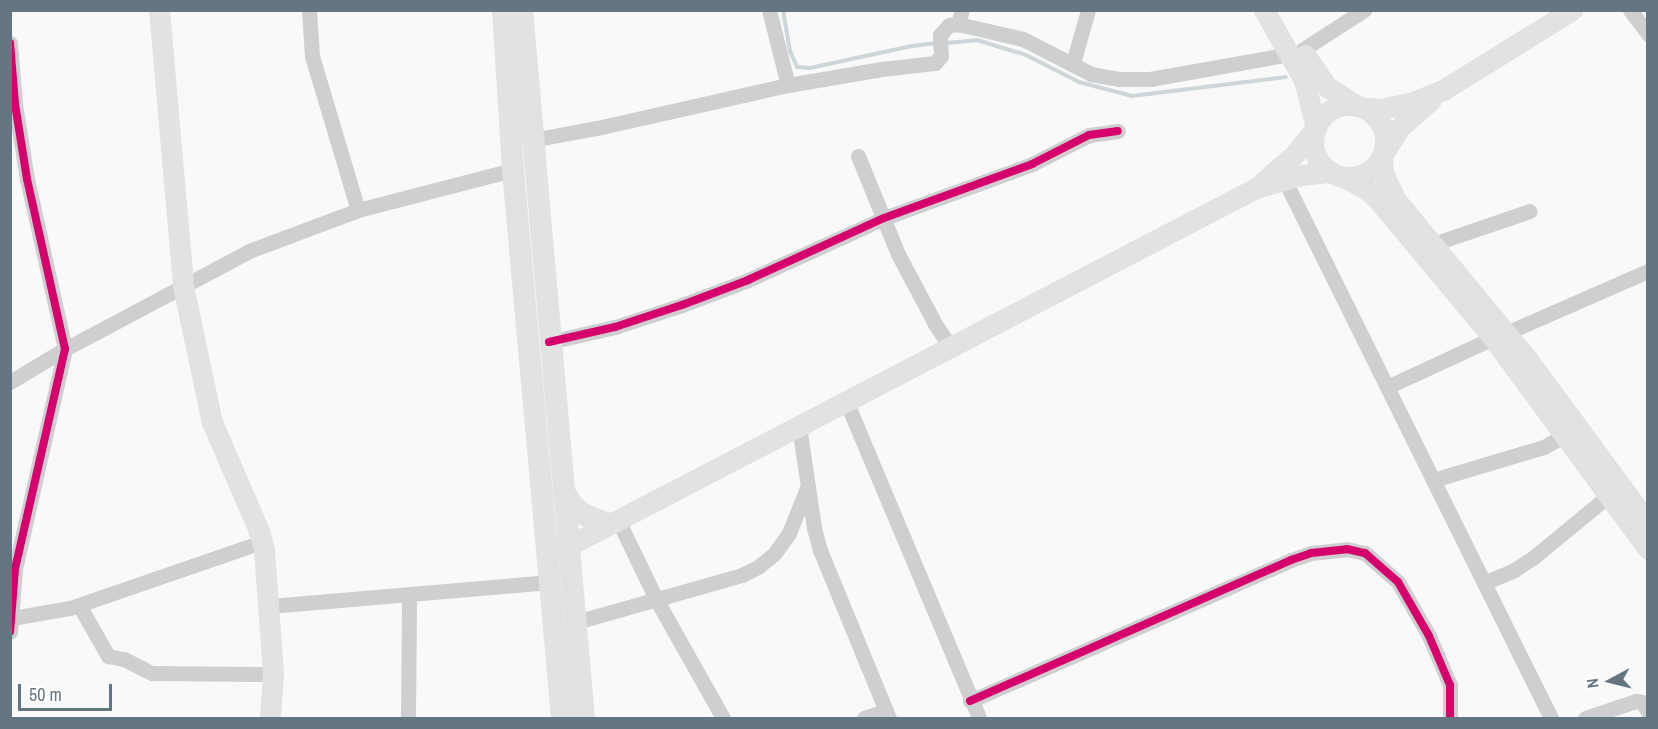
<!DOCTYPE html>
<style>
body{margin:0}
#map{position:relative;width:1658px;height:729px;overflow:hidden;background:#f9f9f9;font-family:"Archivo Narrow",sans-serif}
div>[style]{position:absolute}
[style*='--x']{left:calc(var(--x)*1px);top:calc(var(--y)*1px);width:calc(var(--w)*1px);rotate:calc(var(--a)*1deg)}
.stream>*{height:4px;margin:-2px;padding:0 2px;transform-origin:2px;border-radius:2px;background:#ced6d9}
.street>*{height:15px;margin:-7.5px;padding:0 7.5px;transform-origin:7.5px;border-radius:7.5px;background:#cecfd0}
.secondary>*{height:21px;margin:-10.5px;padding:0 10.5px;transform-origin:10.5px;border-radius:10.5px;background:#e1e2e2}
.secondary>.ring{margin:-10.5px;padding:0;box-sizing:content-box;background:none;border:21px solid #e1e2e2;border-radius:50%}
.primary>*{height:22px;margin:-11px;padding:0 11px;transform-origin:11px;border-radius:11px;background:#e1e2e2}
.cycleway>*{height:8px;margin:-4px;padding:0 4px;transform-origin:4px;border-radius:4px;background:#d6006c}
span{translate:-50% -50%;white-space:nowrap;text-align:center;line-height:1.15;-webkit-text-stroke:6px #fff;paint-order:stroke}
.frame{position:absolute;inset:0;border:12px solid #657683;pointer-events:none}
.north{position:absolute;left:1580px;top:651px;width:60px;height:60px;-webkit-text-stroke:4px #fff;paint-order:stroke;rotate:263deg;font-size:16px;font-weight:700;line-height:24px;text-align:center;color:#657683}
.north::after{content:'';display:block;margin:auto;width:21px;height:27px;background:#657683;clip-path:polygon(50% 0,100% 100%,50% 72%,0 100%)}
.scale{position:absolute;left:18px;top:684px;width:94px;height:27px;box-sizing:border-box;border:3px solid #657683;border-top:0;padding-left:8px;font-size:18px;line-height:21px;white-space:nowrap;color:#657683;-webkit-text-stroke:4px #fff;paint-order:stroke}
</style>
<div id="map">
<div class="stream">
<i style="--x:783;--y:10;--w:42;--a:80.3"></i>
<i style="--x:790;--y:51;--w:17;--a:66"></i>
<i style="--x:797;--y:67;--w:13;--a:4"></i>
<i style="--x:810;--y:68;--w:104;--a:-12.2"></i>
<i style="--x:912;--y:46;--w:25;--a:-7"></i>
<i style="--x:945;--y:43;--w:32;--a:-5"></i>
<i style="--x:977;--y:40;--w:51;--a:17"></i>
<i style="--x:1026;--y:55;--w:59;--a:27"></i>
<i style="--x:1079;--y:82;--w:55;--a:14.8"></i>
<i style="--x:1132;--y:96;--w:155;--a:-7"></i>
</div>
<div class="street">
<i style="--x:309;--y:10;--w:46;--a:86.3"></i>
<i style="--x:312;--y:56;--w:161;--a:73.4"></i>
<i style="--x:769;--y:10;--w:77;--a:75.8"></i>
<i style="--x:962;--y:10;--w:15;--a:106"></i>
<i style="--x:958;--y:24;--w:67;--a:13"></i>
<i style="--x:1023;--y:39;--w:76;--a:27.2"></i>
<i style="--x:1091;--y:74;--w:29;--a:10"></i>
<i style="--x:1120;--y:79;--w:30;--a:0"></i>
<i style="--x:1150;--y:79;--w:142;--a:-10.1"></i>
<i style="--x:1630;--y:10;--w:30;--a:53"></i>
<i style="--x:10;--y:43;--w:61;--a:85.3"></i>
<i style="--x:15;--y:104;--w:76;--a:80.9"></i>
<i style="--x:27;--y:179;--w:174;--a:77.4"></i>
<i style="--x:65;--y:349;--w:226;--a:102.8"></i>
<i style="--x:15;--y:569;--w:63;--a:94.5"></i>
<i style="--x:1302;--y:50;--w:74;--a:-32.8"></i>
<i style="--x:1073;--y:63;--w:55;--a:-74.2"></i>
<i style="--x:532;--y:140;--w:66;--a:-10.5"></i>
<i style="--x:597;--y:128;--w:196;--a:-12.7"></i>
<i style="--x:788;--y:85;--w:95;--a:-9.7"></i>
<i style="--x:882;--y:69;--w:53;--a:-6.5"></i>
<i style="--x:935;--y:63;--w:9;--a:-49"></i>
<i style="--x:941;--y:56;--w:21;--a:-93"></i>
<i style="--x:940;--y:35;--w:13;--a:-48"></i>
<i style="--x:949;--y:25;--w:9;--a:-6"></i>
<i style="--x:858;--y:156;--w:106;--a:67.8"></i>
<i style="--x:898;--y:254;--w:79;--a:62.1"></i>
<i style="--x:935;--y:324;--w:27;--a:56"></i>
<i style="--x:1284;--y:179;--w:602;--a:63.65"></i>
<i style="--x:1433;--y:244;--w:102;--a:-18.8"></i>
<i style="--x:1506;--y:333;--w:155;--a:-23.6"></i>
<i style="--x:549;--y:342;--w:68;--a:-12.8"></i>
<i style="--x:615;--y:327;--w:71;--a:-18.2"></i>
<i style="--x:682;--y:305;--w:71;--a:-20.7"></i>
<i style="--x:748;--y:280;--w:149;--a:-24.5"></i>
<i style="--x:884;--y:218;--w:158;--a:-20"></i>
<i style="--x:1032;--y:164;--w:64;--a:-27"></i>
<i style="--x:1089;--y:135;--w:29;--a:-8"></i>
<i style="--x:10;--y:382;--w:64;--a:-31"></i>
<i style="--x:65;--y:349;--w:208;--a:-28"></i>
<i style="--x:249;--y:251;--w:116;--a:-20.6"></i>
<i style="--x:358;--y:210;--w:160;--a:-14.5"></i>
<i style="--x:1387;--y:387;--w:117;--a:-24.8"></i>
<i style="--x:846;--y:401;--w:344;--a:67.2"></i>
<i style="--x:799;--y:426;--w:103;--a:81.6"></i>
<i style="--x:814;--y:528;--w:23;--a:75"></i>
<i style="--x:820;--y:550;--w:182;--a:67.7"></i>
<i style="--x:1433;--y:480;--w:116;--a:-16.6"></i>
<i style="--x:1544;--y:447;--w:22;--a:-30"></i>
<i style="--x:618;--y:520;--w:88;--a:64.3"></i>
<i style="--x:656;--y:599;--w:137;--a:60.6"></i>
<i style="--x:1484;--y:583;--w:33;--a:-23"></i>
<i style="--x:1514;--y:570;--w:24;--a:-33"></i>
<i style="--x:1534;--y:557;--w:88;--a:-39.5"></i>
<i style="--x:1602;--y:501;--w:9;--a:-21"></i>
<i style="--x:79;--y:605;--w:59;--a:60.4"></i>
<i style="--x:108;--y:656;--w:16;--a:11"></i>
<i style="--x:124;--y:659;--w:31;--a:27"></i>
<i style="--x:152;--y:673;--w:121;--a:0.5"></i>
<i style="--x:270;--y:606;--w:281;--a:-4.9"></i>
<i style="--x:12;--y:618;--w:59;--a:-9.8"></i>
<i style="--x:70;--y:608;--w:203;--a:-19"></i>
<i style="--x:576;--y:622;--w:173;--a:-15.8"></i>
<i style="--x:742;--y:575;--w:18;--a:-27"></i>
<i style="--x:758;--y:567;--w:21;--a:-39"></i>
<i style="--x:774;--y:554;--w:26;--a:-54"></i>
<i style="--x:789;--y:533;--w:48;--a:-68.2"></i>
<i style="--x:970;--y:701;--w:351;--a:-23.7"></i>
<i style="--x:1291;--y:560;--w:21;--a:-19"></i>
<i style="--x:1311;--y:553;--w:36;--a:-6"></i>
<i style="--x:1347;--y:549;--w:18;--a:13"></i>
<i style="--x:1365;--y:553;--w:44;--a:41.3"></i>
<i style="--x:1398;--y:582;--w:62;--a:60.1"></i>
<i style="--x:1429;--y:636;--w:53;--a:66.8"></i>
<i style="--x:1450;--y:685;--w:33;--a:90"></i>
<i style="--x:408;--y:718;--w:122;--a:-89.5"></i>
<i style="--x:864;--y:718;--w:23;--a:-18"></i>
<i style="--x:1585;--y:718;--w:54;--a:-18.4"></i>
<i style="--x:1636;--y:701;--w:6;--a:9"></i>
<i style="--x:1642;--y:702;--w:12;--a:59"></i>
</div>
<div class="secondary">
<i style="--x:159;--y:10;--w:277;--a:85"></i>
<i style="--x:183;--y:286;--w:139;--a:78"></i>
<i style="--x:212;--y:422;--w:119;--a:66.7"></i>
<i style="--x:259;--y:531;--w:20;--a:75"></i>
<i style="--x:264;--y:550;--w:124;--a:85.8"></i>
<i style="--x:273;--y:674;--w:44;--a:93.9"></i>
<i style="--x:1305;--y:55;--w:39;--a:55"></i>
<i style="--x:1327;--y:87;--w:32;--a:32"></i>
<i class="ring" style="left:1313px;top:105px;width:51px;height:51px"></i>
<i style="--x:1366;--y:108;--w:15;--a:4"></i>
<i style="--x:1381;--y:109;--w:33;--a:-12"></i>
<i style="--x:1413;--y:102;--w:32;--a:-22"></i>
<i style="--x:1443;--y:90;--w:152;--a:-31.8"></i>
<i style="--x:1385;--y:151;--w:28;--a:-58"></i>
<i style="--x:1400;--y:127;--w:41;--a:-41.1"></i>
<i style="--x:1382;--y:158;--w:15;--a:86"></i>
<i style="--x:1383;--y:173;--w:29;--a:65"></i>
<i style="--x:1395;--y:199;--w:209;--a:50.4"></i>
<i style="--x:1528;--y:360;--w:202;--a:53.6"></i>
<i style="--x:1341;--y:176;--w:30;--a:27"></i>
<i style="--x:1368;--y:190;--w:16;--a:45"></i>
<i style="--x:1379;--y:201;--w:178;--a:50.2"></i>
<i style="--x:1493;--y:338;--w:262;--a:53.7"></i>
<i style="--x:1263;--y:182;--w:41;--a:-41.1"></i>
<i style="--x:1294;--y:155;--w:35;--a:-51"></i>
<i style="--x:1316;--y:128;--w:49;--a:-104"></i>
<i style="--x:1304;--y:80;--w:81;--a:-119.7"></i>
<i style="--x:554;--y:549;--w:14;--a:-12"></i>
<i style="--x:568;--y:546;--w:776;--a:-27.49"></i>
<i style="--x:1256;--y:188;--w:47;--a:-16.1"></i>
<i style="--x:1301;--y:175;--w:30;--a:-6"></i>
</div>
<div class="primary">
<i style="--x:503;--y:10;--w:160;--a:86.4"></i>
<i style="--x:513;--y:170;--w:550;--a:84.89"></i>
<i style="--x:522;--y:10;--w:711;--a:85"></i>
<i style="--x:564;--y:492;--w:18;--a:56"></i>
<i style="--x:574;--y:507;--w:14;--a:36"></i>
<i style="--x:585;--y:515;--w:26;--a:21"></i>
</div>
<div class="cycleway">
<i style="--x:10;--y:43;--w:61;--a:85.3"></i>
<i style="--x:15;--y:104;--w:76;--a:80.9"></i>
<i style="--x:27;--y:179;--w:174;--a:77.4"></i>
<i style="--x:65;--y:349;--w:226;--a:102.8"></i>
<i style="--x:15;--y:569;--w:63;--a:94.5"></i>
<i style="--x:549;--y:342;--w:68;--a:-12.8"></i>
<i style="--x:615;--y:327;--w:71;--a:-18.2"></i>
<i style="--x:682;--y:305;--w:71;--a:-20.7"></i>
<i style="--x:748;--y:280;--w:149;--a:-24.5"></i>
<i style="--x:884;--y:218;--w:158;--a:-20"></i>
<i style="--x:1032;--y:164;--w:64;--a:-27"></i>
<i style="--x:1089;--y:135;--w:29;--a:-8"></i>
<i style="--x:970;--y:701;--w:351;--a:-23.7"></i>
<i style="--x:1291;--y:560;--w:21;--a:-19"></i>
<i style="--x:1311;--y:553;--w:36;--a:-6"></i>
<i style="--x:1347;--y:549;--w:18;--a:13"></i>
<i style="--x:1365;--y:553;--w:44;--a:41.3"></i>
<i style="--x:1398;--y:582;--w:62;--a:60.1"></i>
<i style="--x:1429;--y:636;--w:53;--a:66.8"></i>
<i style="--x:1450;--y:685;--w:33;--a:90"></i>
</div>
<div class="frame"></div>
<div class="north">N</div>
<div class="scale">50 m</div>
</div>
